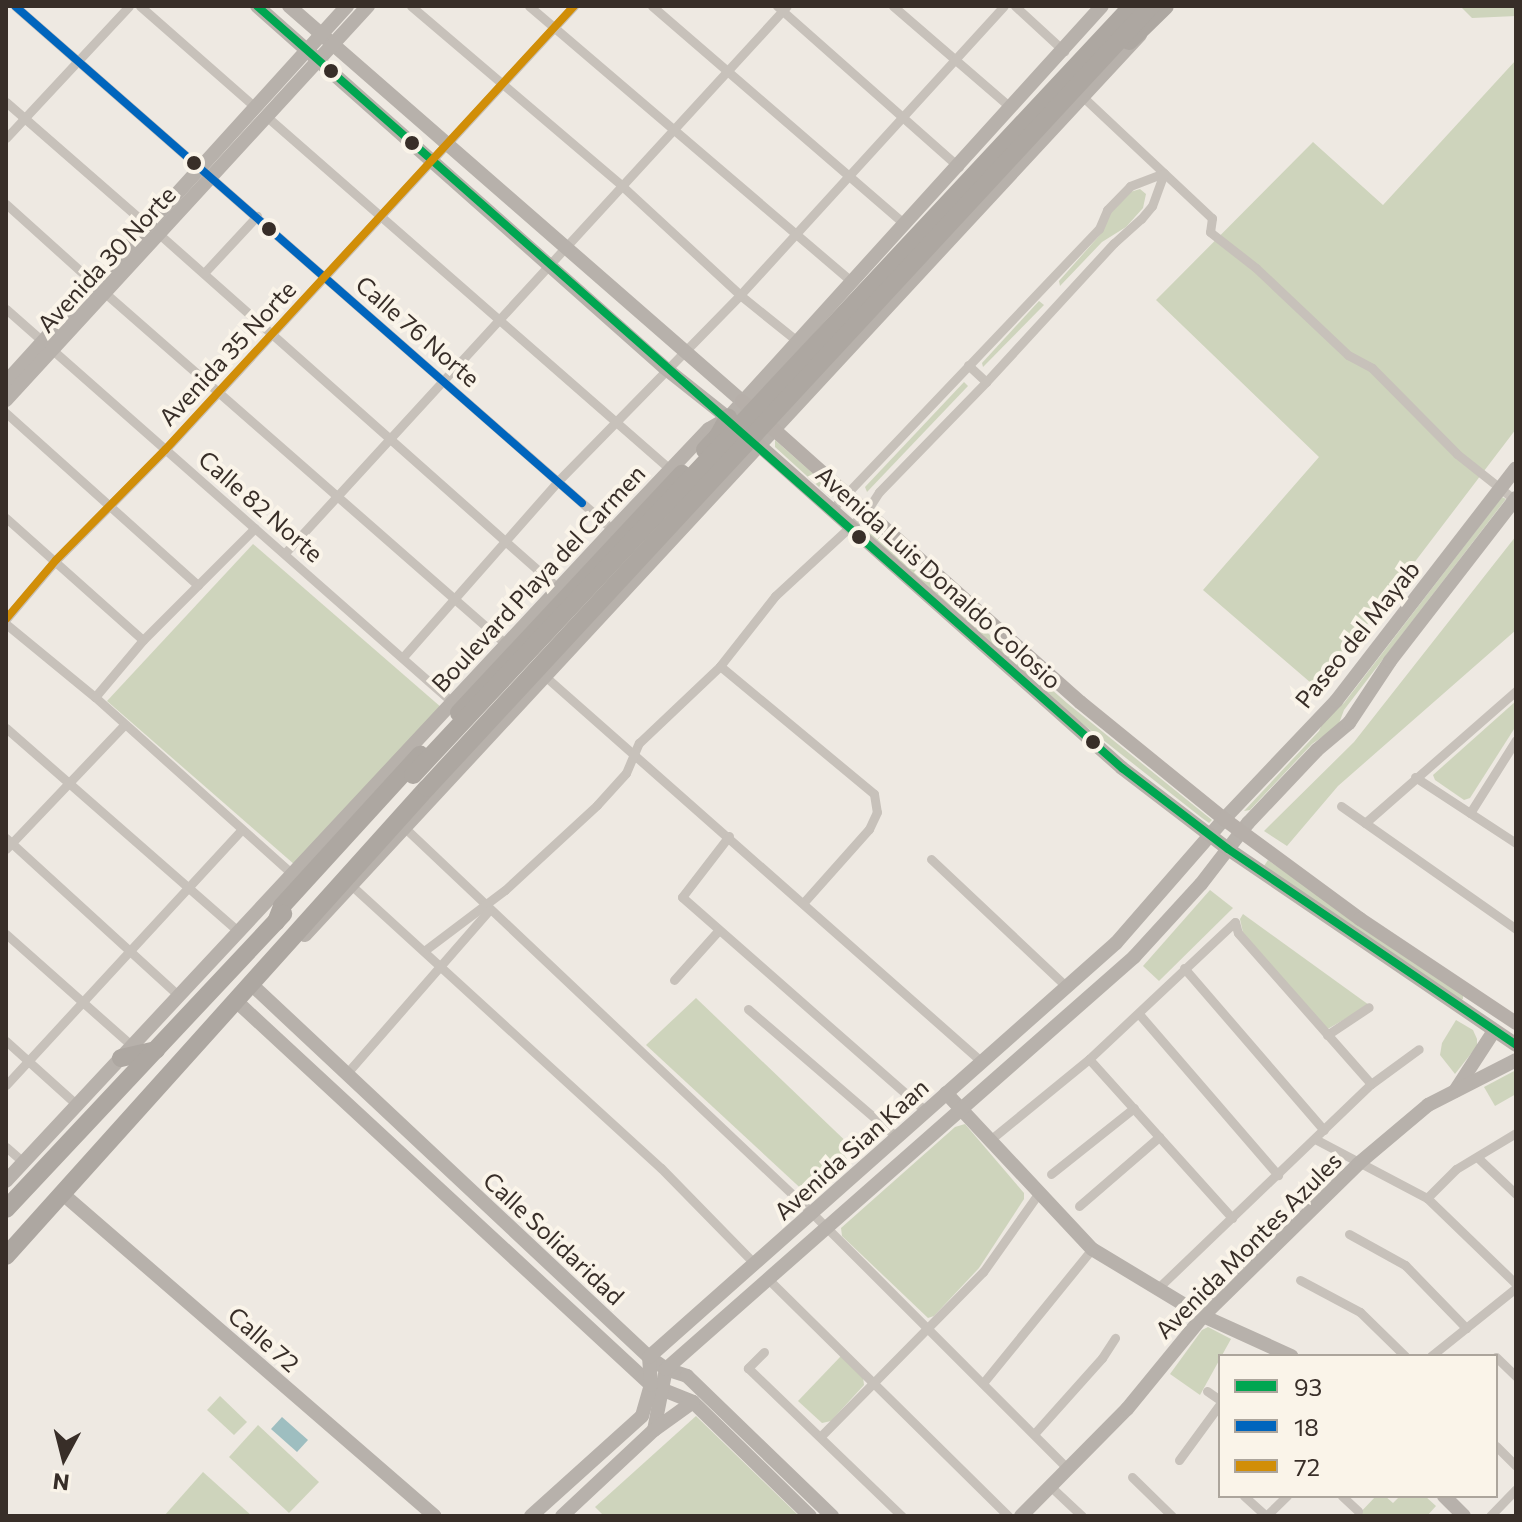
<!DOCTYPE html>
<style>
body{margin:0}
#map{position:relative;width:1522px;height:1522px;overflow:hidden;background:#eee9e2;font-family:Commissioner,sans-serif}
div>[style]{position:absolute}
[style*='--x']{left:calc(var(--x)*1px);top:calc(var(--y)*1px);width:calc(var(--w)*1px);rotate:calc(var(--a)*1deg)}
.green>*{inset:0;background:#ced4bc}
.water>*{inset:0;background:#9ebec0}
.street>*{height:9px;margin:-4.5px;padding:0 4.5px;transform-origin:4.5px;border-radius:4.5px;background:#c7c1ba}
.secondary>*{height:14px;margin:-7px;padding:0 7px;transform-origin:7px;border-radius:7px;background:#b7b1ab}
.primary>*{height:14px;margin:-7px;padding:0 7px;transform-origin:7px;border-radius:7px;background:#b6afa9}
.highway>*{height:18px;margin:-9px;padding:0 9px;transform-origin:9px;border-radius:9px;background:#ada7a1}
.highway-bridge>*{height:18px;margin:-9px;padding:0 9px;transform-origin:9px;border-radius:9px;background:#ada7a1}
.bus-1>*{height:8px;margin:-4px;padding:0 4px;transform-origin:4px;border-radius:4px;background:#00a651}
.bus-2>*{height:8px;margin:-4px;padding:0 4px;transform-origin:4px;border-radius:4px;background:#0065bd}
.bus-3>*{height:8px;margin:-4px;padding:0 4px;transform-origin:4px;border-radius:4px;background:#d18e08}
.dots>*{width:22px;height:22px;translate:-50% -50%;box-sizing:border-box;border:4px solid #faf4e9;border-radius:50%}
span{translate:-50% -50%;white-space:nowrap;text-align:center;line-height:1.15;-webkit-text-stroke:8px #faf4e9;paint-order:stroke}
.street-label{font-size:24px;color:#382e28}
.frame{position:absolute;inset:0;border:8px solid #382e28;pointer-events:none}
.legend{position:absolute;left:1218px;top:1354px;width:280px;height:144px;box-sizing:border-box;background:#faf4e9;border:2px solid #aca59c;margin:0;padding:10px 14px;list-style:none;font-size:24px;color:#382e28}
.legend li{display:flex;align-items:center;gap:16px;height:40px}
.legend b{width:40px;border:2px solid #aca59c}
.north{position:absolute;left:24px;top:1418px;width:80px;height:80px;-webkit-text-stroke:6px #faf4e9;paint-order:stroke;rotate:187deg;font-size:22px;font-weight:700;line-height:32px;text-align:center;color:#382e28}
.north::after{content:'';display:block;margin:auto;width:28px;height:36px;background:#382e28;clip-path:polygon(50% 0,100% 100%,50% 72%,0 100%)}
</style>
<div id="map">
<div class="green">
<i style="clip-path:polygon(1460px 6px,1516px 6px,1516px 16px,1472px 18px)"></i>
<i style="clip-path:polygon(1516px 60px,1516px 429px,1318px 689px,1203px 590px,1319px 457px,1156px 300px,1313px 142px,1383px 205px)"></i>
<i style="clip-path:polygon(1140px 189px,1146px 194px,1143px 208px,1126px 227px,1102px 242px,1060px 286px,1059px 281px,1099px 236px,1110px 212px,1127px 193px)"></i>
<i style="clip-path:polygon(1039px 301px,1044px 305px,983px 367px,982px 363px)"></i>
<i style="clip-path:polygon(964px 382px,968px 386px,867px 492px,865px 487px)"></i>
<i style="clip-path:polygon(775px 440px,835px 493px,835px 496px,830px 497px,775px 447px)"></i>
<i style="clip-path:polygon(1502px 497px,1506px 499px,1344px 710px,1338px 726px,1312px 744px,1250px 810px,1244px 811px,1319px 731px,1325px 717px,1344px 703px)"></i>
<i style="clip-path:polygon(868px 527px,1067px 703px,1212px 820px,1209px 823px,1202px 818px,1074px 717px,867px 533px)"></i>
<i style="clip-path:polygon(1516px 536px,1516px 630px,1338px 786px,1287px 846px,1264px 831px,1354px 742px)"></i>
<i style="clip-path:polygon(253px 544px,442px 708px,295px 865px,107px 701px)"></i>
<i style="clip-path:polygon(1516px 701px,1516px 726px,1470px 798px,1464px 800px,1435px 780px,1433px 775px)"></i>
<i style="clip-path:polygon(1268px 860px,1463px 995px,1463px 999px,1459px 1001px,1264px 866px)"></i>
<i style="clip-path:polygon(1210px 890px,1233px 908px,1159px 981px,1143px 966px)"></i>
<i style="clip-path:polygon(1243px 914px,1369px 1005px,1326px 1030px,1244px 937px,1240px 919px)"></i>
<i style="clip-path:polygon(696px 998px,856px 1151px,809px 1196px,646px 1045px)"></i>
<i style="clip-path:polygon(1456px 1020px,1473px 1030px,1477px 1039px,1477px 1046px,1455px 1074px,1440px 1055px,1442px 1043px)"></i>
<i style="clip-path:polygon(1516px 1070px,1516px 1094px,1495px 1106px,1484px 1087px)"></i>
<i style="clip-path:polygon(965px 1124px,1024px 1193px,1024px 1199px,979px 1268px,934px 1316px,928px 1318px,842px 1236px,841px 1228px,955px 1127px)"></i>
<i style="clip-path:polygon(1208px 1327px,1231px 1339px,1200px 1395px,1170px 1374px,1202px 1330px)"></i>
<i style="clip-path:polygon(841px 1356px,863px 1377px,864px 1385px,831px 1421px,822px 1423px,798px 1401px)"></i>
<i style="clip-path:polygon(220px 1396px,247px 1422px,234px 1435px,207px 1410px)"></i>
<i style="clip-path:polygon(696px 1416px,799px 1516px,604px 1516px,595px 1507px)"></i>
<i style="clip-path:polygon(258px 1425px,319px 1482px,289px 1513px,229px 1457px)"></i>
<i style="clip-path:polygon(203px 1472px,252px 1516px,164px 1516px)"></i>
<i style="clip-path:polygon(1376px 1496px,1385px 1496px,1393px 1503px,1400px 1496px,1425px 1496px,1436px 1506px,1427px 1516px,1357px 1516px)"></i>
</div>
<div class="water">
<i style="clip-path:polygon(282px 1417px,308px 1440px,297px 1452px,271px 1429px)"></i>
</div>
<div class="street">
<i style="--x:15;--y:6;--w:795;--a:41.23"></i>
<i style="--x:140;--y:6;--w:153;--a:41.3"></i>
<i style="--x:411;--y:6;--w:276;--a:40.4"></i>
<i style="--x:621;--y:185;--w:162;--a:42.7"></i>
<i style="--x:740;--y:295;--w:73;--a:38.9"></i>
<i style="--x:529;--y:6;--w:425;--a:40.5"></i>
<i style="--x:652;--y:6;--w:334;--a:40.8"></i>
<i style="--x:777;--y:6;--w:243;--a:41.5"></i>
<i style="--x:893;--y:6;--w:156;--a:40.8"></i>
<i style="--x:1015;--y:6;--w:67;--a:42.6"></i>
<i style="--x:1083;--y:97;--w:177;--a:43.2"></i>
<i style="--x:1212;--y:218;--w:14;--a:98"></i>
<i style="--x:1210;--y:232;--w:58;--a:38"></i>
<i style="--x:1256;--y:268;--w:127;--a:43.4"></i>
<i style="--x:1348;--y:355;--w:27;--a:28"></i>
<i style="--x:1372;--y:368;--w:121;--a:45.3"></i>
<i style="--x:1457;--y:454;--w:74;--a:38.4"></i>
<i style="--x:6;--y:102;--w:189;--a:41.1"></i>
<i style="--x:266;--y:116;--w:538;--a:41.16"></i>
<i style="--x:6;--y:138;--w:180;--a:-47"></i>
<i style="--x:6;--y:204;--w:120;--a:42"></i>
<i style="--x:159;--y:234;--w:533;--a:41.58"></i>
<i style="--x:204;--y:273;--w:78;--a:-47.1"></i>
<i style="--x:105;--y:293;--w:533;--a:41.2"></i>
<i style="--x:6;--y:309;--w:594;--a:41.39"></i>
<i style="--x:968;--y:365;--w:25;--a:43"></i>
<i style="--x:6;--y:413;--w:258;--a:41.9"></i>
<i style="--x:832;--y:509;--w:387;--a:-46.4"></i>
<i style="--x:1099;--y:229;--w:21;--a:-67"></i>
<i style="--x:1107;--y:210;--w:33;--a:-46"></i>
<i style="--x:1130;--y:186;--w:36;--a:-21"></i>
<i style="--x:6;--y:518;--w:183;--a:41.7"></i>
<i style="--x:285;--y:553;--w:742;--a:-47.46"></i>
<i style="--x:6;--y:619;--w:77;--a:-49.7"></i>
<i style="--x:56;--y:560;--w:155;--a:-45.3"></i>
<i style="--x:165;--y:450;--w:604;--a:-47.35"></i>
<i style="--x:6;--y:624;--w:115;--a:39.4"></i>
<i style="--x:95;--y:697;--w:263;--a:41.9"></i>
<i style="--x:403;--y:657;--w:235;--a:-48.6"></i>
<i style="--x:558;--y:481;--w:260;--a:-45.6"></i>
<i style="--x:740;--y:295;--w:391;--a:-47.6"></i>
<i style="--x:720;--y:666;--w:200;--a:39.7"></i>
<i style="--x:874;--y:794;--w:18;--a:81"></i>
<i style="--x:877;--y:812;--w:19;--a:115"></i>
<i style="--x:869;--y:829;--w:98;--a:131.7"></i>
<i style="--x:547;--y:678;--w:580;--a:41.44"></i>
<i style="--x:95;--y:697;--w:75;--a:-49.9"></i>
<i style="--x:143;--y:640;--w:158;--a:-45"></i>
<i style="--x:6;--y:728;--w:308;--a:41.2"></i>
<i style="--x:1415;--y:777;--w:121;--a:33.2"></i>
<i style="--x:1341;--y:806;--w:214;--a:35.1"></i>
<i style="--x:1470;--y:813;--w:86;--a:-57.8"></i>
<i style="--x:1365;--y:823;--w:201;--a:-41.2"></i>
<i style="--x:406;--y:829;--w:559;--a:43.4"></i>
<i style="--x:812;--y:1213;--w:361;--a:45"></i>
<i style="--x:729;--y:836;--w:77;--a:127.6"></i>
<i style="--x:682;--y:897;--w:325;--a:41.3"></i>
<i style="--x:6;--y:838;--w:231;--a:42.4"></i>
<i style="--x:6;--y:849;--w:170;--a:-46.4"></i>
<i style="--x:931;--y:859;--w:187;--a:43.3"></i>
<i style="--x:352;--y:886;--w:418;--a:42.4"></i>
<i style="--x:661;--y:1168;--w:133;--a:45.6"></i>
<i style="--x:6;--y:934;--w:169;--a:41.6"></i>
<i style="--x:424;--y:951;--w:101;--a:-37"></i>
<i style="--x:505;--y:890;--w:125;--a:-42.7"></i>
<i style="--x:597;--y:805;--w:43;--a:-47.8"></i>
<i style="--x:626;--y:773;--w:33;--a:-67"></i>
<i style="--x:639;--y:743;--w:112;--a:-43.5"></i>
<i style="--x:720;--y:666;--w:89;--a:-51.8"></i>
<i style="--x:775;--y:596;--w:124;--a:-42.7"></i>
<i style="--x:866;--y:512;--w:24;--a:-57"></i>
<i style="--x:879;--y:492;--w:153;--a:-45.8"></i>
<i style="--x:986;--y:382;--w:189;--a:-47.4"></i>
<i style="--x:1114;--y:243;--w:36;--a:-42"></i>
<i style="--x:1141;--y:219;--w:17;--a:-50"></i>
<i style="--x:1152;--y:206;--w:35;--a:-70"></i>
<i style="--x:1184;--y:968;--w:214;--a:49.2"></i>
<i style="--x:674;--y:980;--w:66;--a:-48.1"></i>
<i style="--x:748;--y:1009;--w:196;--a:40.7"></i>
<i style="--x:1139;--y:1014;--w:213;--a:49.2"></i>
<i style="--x:1327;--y:1035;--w:50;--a:-33.7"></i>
<i style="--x:6;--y:1041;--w:94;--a:42"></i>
<i style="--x:1089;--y:1059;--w:214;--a:48"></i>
<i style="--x:347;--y:1073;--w:216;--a:-48.9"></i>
<i style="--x:6;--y:1085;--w:347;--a:-47.3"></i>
<i style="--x:1315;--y:1139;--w:127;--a:27.8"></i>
<i style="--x:1427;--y:1198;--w:124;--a:44"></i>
<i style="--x:990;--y:1140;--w:128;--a:-39.3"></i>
<i style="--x:1089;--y:1059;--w:200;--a:-43.2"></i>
<i style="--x:1235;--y:922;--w:11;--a:75"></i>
<i style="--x:1238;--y:933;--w:201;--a:48.6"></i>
<i style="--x:6;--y:1147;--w:23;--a:41"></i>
<i style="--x:1477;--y:1157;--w:54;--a:43.5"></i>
<i style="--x:1051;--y:1174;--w:106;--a:-38.5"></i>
<i style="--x:1427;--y:1198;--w:41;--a:-45"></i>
<i style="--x:1456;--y:1169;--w:70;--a:-31"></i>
<i style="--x:1079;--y:1206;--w:106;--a:-40.8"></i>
<i style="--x:1349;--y:1234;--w:64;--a:29"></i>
<i style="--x:1405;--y:1265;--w:88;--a:45.9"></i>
<i style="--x:769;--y:1280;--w:336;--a:44.6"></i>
<i style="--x:1300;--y:1280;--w:68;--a:28.1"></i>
<i style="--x:1360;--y:1312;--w:63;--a:44.4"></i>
<i style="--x:1156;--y:1290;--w:298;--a:-43.8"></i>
<i style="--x:1371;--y:1084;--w:59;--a:-36.1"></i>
<i style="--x:764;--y:1352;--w:23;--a:135"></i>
<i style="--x:748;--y:1368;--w:214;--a:43.9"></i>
<i style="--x:1431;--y:1356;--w:109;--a:-38.7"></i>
<i style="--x:1496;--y:1357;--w:28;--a:44"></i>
<i style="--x:983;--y:1383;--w:173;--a:-50.9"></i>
<i style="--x:1207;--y:1391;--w:16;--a:35"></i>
<i style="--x:1034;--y:1434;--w:102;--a:-48.2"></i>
<i style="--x:1102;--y:1358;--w:24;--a:-57"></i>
<i style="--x:821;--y:1436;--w:231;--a:-45.4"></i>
<i style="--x:983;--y:1272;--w:95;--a:-54.8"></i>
<i style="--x:1496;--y:1446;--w:28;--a:45"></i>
<i style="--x:1179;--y:1460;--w:69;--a:-53.8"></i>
<i style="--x:1132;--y:1477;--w:56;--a:44.3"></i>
<i style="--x:1050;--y:1486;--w:44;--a:43.2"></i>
<i style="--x:1244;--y:1496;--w:30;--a:42"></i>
<i style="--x:1342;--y:1496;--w:22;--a:43"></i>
<i style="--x:1266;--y:1516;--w:29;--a:-44"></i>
<i style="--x:1490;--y:1516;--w:37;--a:-46"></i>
</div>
<div class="secondary">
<i style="--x:257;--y:6;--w:545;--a:41.58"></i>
<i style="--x:665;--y:368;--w:80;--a:38.4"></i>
<i style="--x:289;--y:6;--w:601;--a:41.09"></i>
<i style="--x:6;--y:382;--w:508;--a:-47.79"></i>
<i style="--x:6;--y:400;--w:535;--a:-47.42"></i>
<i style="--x:305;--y:935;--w:1228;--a:-47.15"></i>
<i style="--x:250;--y:983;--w:547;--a:43.15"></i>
<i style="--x:649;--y:1357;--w:21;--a:35"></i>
<i style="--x:666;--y:1369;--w:22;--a:18"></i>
<i style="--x:687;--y:1376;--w:202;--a:44"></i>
<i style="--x:235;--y:1000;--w:567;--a:42.78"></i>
<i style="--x:651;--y:1385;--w:45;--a:22"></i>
<i style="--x:693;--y:1402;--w:163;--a:44.3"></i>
<i style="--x:1455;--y:1091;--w:72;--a:-57"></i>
<i style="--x:946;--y:1093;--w:214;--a:46.9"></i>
<i style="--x:1092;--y:1249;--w:130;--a:31.1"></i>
<i style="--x:1203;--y:1316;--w:97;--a:24.4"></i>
<i style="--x:6;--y:1181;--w:890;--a:-47"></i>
<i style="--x:613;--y:530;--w:139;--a:-46.5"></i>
<i style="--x:709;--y:429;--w:22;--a:-30"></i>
<i style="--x:728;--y:418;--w:556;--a:-47.77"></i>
<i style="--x:64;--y:1195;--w:490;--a:40.9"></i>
<i style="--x:654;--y:1430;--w:62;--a:-78.9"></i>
<i style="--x:666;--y:1369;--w:624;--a:-41.36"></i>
<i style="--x:1134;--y:957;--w:99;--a:-47.5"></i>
<i style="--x:1201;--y:884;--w:77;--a:-52.4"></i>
<i style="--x:1248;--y:823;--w:100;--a:-46.6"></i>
<i style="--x:1317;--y:750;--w:42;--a:-40.2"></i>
<i style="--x:1349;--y:723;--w:74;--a:-56.5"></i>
<i style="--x:1390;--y:661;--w:206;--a:-52.3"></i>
<i style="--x:1444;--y:1496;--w:28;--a:45"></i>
<i style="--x:531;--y:1516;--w:149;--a:-42"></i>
<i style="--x:642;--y:1416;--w:32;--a:-74"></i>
<i style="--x:651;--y:1385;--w:28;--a:-94"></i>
<i style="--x:649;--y:1357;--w:624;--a:-41.56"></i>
<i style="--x:1116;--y:943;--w:164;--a:-48.9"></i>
<i style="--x:1224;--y:819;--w:163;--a:-46.5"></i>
<i style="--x:1336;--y:701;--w:294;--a:-52.3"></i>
<i style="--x:562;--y:1516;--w:126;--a:-43.1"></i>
<i style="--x:654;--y:1430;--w:48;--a:-35.7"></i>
<i style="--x:1021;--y:1516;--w:151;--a:-45.3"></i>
<i style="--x:1127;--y:1409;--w:120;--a:-50.7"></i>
<i style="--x:1203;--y:1316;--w:217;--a:-44.4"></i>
<i style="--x:1358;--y:1164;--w:92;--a:-40.1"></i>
<i style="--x:1428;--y:1105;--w:99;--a:-27.1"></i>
</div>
<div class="primary">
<i style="--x:742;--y:401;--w:453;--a:41.7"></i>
<i style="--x:1080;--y:702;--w:186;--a:39.1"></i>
<i style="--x:1224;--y:819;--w:169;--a:36.3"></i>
<i style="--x:1360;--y:919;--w:187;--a:33.7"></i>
<i style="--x:743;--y:431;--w:507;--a:41.64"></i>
<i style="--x:1122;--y:768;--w:133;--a:37.4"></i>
<i style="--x:1228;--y:849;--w:348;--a:34.2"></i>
</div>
<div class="highway">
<i style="--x:1129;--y:41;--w:50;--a:-44.2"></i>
<i style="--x:705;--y:450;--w:19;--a:-47"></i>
<i style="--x:718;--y:436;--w:21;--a:-61"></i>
<i style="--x:459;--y:713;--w:327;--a:-47"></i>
<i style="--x:276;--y:922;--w:17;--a:-69"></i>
<i style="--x:282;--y:906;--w:205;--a:-47.6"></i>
<i style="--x:121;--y:1058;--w:36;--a:-13"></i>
<i style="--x:6;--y:1209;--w:405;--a:-46.8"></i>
<i style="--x:6;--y:1256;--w:629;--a:-48.03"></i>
</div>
<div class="highway-bridge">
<i style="--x:413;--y:775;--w:1053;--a:-46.92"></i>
<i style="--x:427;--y:788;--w:1066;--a:-47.21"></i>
</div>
<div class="bus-1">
<i style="--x:257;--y:6;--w:1153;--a:41.38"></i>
<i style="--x:1122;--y:768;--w:133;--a:37.4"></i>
<i style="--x:1228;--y:849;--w:348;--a:34.2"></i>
</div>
<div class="bus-2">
<i style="--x:15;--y:6;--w:754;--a:41.24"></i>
</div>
<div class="bus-3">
<i style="--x:6;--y:619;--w:77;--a:-49.7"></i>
<i style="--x:56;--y:560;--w:155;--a:-45.3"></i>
<i style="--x:165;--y:450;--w:604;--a:-47.35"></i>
</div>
<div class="dots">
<i style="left:331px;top:71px;background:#382e28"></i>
<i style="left:412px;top:143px;background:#382e28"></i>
<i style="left:194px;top:163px;background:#382e28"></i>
<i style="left:269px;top:229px;background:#382e28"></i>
<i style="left:859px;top:537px;background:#382e28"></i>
<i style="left:1093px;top:742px;background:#382e28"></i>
</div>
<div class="street-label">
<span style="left:106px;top:259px;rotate:-47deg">Avenida 30 Norte</span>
<span style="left:418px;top:331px;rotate:41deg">Calle 76 Norte</span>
<span style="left:227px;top:353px;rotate:-47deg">Avenida 35 Norte</span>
<span style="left:261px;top:506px;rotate:41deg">Calle 82 Norte</span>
<span style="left:939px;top:577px;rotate:42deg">Avenida Luis Donaldo Colosio</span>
<span style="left:538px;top:578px;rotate:-47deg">Boulevard Playa del Carmen</span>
<span style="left:1357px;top:634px;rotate:-51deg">Paseo del Mayab</span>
<span style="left:851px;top:1149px;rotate:-42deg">Avenida Sian Kaan</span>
<span style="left:554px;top:1238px;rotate:43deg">Calle Solidaridad</span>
<span style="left:1248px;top:1245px;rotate:-45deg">Avenida Montes Azules</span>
<span style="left:264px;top:1339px;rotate:41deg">Calle 72</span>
</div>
<div class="frame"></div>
<ul class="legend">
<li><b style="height:10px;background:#00a651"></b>93</li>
<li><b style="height:10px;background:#0065bd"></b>18</li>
<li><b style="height:10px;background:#d18e08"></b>72</li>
</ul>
<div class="north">N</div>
</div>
